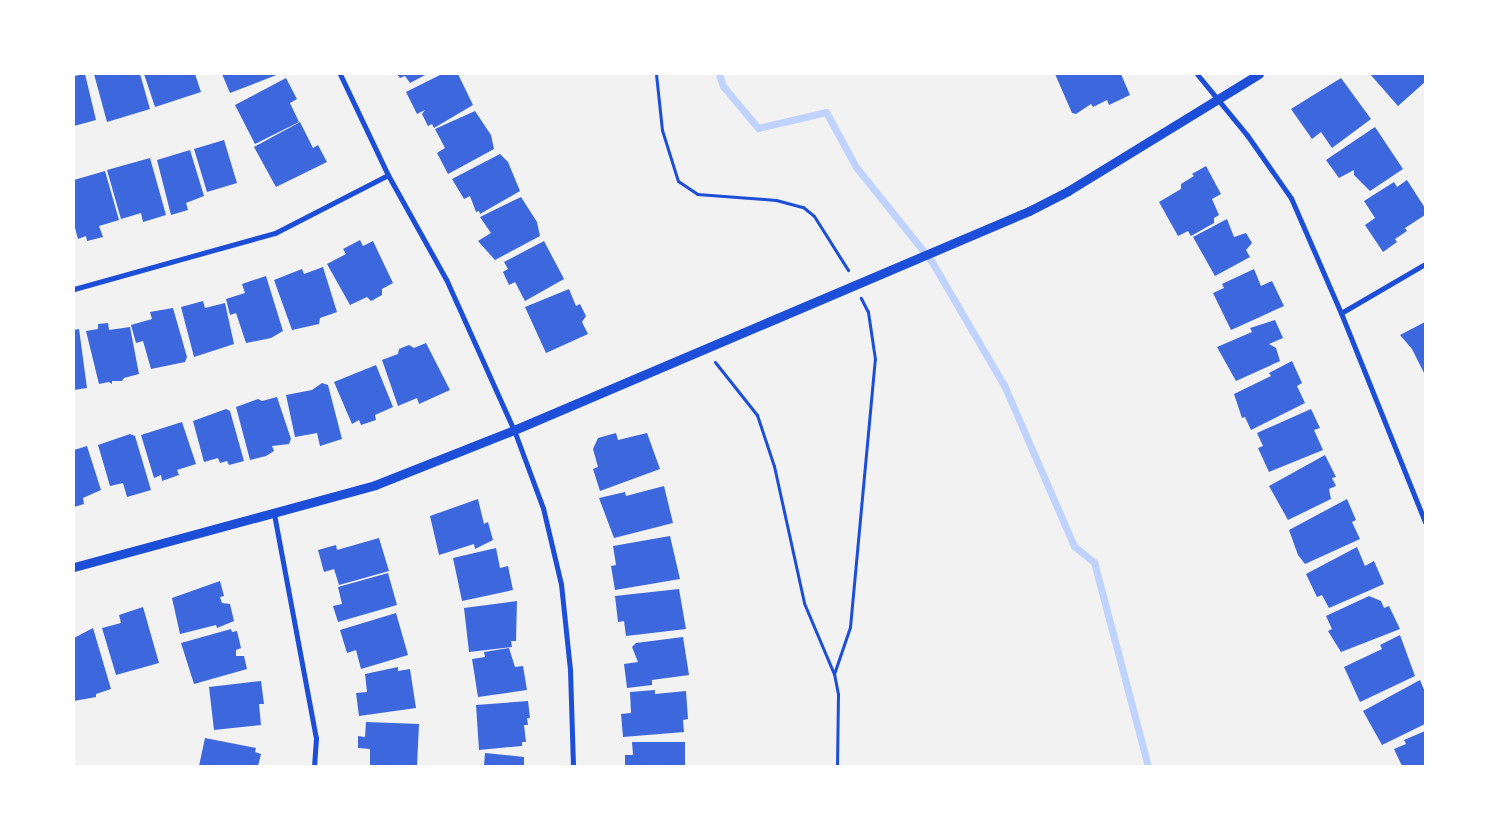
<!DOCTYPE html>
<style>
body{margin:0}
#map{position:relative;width:1499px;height:840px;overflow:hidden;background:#f2f2f2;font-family:"Roboto Serif",serif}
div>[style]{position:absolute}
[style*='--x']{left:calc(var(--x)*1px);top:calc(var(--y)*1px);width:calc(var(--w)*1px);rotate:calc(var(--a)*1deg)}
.stream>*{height:7px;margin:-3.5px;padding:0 3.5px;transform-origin:3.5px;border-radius:3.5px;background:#bfd3fe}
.building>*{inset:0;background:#3d67dc}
.path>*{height:3px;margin:-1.5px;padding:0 1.5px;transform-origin:1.5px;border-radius:1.5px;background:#1d4ed8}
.minor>*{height:5px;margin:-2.5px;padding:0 2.5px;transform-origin:2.5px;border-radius:2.5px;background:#1d4ed8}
.tertiary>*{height:9px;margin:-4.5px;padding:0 4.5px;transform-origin:4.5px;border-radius:4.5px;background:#1d4ed8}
span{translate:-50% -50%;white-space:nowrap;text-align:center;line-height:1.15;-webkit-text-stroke:5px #fff;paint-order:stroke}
.frame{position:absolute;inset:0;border:75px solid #fff;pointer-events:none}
</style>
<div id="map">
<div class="stream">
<i style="--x:719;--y:74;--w:13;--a:72"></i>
<i style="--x:723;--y:86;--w:55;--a:50.2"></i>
<i style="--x:758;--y:128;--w:70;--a:-13.2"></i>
<i style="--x:826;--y:112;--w:63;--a:61.4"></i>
<i style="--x:856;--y:167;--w:122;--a:51.3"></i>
<i style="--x:932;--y:262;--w:143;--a:59.7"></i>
<i style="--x:1004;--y:385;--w:176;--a:66.5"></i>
<i style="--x:1074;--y:546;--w:26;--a:39"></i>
<i style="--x:1094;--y:562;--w:211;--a:75.2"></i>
</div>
<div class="building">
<i style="clip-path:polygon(85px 74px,96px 120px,74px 126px,74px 76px)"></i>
<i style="clip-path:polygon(94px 74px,140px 74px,150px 109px,107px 122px)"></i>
<i style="clip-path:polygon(144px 74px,195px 74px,201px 92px,155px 107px)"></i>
<i style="clip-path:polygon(222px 74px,279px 74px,230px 93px)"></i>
<i style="clip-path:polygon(397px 74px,427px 74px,410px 83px,405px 76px,400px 78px)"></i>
<i style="clip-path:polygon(442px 74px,458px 74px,473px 105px,434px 128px,432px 124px,428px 126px,422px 114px,425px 110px,417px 114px,406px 92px)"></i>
<i style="clip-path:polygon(1055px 74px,1121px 74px,1130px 95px,1109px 105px,1107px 100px,1093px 107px,1091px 104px,1076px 114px,1072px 113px)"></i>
<i style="clip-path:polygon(1370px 74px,1425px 74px,1425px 82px,1398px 106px)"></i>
<i style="clip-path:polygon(286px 78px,297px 99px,290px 103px,299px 122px,255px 144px,235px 105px)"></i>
<i style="clip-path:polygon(1341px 78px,1371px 119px,1332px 148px,1321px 132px,1312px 139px,1291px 109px)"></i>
<i style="clip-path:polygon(475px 111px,491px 135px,494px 149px,448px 174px,437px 153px,445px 148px,435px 129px)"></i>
<i style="clip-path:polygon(300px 122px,313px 148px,318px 145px,327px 162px,276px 187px,254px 147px)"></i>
<i style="clip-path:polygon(1375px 127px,1403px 169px,1370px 191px,1354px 175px,1354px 170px,1339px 178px,1326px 160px)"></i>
<i style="clip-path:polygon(224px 140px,237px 183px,207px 192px,194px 149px)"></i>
<i style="clip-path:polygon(190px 150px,204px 196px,186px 203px,188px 210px,171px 215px,157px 160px)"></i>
<i style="clip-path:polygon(500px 154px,508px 162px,520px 191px,480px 214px,479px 211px,476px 212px,470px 196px,464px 199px,452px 179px)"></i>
<i style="clip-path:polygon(150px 158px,166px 215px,143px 222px,141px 213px,121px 219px,107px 170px)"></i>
<i style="clip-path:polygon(1206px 166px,1221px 194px,1212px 199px,1219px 215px,1214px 218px,1214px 223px,1191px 236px,1188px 231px,1178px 236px,1159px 202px,1181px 189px,1181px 184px,1194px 176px,1192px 174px)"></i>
<i style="clip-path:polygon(105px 171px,119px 220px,99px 226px,103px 237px,87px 241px,86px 236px,78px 239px,74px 224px,74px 180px)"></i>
<i style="clip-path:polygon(1407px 180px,1425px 208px,1425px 215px,1405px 228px,1407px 231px,1395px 239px,1397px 242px,1383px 252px,1365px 225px,1375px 218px,1364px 201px,1394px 182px,1397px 187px)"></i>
<i style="clip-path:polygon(521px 197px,537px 222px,540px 236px,495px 260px,478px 241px,491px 233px,480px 217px)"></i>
<i style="clip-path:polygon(1227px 219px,1234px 237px,1246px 233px,1252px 243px,1246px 250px,1250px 257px,1215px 276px,1193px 237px)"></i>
<i style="clip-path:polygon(360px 240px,363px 246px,373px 241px,393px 283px,382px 289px,382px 295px,371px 301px,367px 297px,350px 305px,327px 264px,346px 254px,343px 249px)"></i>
<i style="clip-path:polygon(544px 241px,564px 279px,525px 301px,515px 282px,509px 285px,503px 272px,508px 269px,504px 262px)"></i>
<i style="clip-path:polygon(323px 267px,337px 312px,320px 318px,319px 324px,292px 330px,274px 280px,302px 269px,304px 274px)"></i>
<i style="clip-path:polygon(1254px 269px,1261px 286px,1272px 281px,1284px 306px,1231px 330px,1213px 293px,1224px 288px,1222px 284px)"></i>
<i style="clip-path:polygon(266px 276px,283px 331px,271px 338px,246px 343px,236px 313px,230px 315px,226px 299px,245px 293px,242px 284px)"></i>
<i style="clip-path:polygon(569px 289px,576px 306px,580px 304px,586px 316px,582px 322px,588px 334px,546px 353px,525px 307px)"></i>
<i style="clip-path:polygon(203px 301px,205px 308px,225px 303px,234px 344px,194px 357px,181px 307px)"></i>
<i style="clip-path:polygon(173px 308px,187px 357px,185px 362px,151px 369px,143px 341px,136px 343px,131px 325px,152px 319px,150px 312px)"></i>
<i style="clip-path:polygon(1275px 320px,1283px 338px,1269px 344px,1276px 348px,1280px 361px,1236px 381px,1217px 347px,1252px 332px,1250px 328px)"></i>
<i style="clip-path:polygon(1425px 322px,1425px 375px,1412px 349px,1400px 335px)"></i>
<i style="clip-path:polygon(108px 323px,109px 330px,130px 327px,139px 374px,124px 378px,122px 381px,112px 381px,112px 384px,109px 382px,99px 384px,86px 331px,98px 329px,98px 324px)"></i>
<i style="clip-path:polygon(79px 329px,87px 388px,74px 390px,74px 330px)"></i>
<i style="clip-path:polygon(426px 343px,450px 390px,419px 404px,417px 398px,398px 406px,382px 360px,398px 354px,399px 349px,409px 345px,414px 348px)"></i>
<i style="clip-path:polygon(1292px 361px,1302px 383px,1297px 386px,1305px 403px,1251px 430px,1245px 417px,1242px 418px,1234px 394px,1271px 376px,1269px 373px)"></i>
<i style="clip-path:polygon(376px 365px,393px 407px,375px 415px,376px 420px,361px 425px,359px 420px,352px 424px,334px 382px)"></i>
<i style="clip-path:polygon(322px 383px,328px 385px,342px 439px,320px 446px,317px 433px,295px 437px,286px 395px,312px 390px)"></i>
<i style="clip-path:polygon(277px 397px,291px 439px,289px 444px,272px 446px,274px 451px,266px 456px,250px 460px,236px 407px,258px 399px,262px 401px)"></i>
<i style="clip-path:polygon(226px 409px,230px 411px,244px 461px,229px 465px,227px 461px,220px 463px,218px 458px,204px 462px,193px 421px)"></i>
<i style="clip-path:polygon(1311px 409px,1320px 428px,1314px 430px,1323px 450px,1269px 472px,1258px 448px,1263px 446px,1257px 433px)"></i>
<i style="clip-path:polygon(182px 422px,196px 464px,177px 470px,179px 475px,162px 481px,161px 475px,154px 478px,141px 435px)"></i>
<i style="clip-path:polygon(616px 433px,618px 440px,647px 433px,660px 469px,600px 491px,593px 469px,598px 467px,593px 449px,598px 438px)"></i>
<i style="clip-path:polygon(130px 434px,135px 436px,151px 490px,127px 497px,123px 483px,110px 486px,98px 445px)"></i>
<i style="clip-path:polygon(87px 446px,101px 490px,83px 498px,84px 504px,74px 507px,74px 450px)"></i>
<i style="clip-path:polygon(1325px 455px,1336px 477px,1332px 478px,1336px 486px,1329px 489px,1331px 499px,1288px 520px,1269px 486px)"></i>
<i style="clip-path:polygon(664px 486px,673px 523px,614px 538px,599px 498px,625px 492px,626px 496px)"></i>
<i style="clip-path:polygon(478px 499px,484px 524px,488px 522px,493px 540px,475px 549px,474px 544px,439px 555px,430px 516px)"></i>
<i style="clip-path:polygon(1347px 499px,1356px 520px,1352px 522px,1360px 539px,1305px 564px,1298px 555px,1289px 530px)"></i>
<i style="clip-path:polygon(670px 536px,680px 579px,615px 590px,611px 566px,616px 565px,613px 546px)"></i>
<i style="clip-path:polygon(379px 538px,389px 571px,339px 585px,334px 569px,324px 572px,318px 550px,336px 545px,337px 550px)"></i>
<i style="clip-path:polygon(1357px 547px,1365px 566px,1374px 561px,1384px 584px,1329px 608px,1322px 595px,1317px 597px,1306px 574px)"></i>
<i style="clip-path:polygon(496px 548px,500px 568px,508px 566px,513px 590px,462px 601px,453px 558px)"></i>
<i style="clip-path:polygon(388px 573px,397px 605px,338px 622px,333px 606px,342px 604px,338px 587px)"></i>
<i style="clip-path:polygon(220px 581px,224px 596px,220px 597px,222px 603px,230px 604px,234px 621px,217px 628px,216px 625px,180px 634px,172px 598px)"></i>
<i style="clip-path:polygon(679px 589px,686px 629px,626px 636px,624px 621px,618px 622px,615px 596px)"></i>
<i style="clip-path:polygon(1369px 596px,1381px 601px,1384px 608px,1389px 606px,1400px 629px,1341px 652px,1328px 631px,1332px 629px,1326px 616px)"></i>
<i style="clip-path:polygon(517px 601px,516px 641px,511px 641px,512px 647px,469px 652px,464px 608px)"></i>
<i style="clip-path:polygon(143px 607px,159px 663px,116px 675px,102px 628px,121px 623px,119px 615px)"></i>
<i style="clip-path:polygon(396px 613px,408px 655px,361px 669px,356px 650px,347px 653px,340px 630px)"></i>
<i style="clip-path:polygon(93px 628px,111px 689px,96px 694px,96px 697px,74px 701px,74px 638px)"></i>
<i style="clip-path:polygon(231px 629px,232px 632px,237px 631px,241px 648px,236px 650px,236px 656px,244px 656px,247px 669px,194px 684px,181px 643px)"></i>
<i style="clip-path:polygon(1400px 635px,1415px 676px,1360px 702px,1344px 667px,1382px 649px,1380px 645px)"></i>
<i style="clip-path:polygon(683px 637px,689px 675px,652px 680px,652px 685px,627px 688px,624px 664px,638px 662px,632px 647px,636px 643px)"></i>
<i style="clip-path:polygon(509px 648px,515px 667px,523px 666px,527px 690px,478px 697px,472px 659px,485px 657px,484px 652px)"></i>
<i style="clip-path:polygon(398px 667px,398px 671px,410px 669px,416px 708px,359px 716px,356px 693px,367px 692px,365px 674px)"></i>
<i style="clip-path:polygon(1420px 680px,1425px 692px,1425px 724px,1382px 745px,1363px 711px)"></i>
<i style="clip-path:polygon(261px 681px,264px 704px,259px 704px,261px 725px,214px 730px,209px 687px)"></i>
<i style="clip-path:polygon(655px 690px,655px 694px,686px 691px,688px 719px,683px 720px,684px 732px,623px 737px,621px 714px,631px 713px,630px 692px)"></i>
<i style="clip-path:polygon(528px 701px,530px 718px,527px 718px,528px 725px,524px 725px,526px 742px,522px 742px,522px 746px,479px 750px,476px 705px)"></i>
<i style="clip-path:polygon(366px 722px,419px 724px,417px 766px,370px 766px,370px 749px,358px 748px,358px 736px,365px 737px)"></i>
<i style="clip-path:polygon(1425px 731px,1425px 766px,1402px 766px,1394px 749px,1406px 744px,1404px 740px)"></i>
<i style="clip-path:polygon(205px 738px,256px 748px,255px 752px,261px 754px,258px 766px,199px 766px)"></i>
<i style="clip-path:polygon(632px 742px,685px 742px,685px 766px,625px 766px,625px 755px,633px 755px)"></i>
<i style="clip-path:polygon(485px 753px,524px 757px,524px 766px,484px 766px)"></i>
</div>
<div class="path">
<i style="--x:656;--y:74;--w:56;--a:83.9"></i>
<i style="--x:662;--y:130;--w:53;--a:72.6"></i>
<i style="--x:678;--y:181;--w:23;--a:34"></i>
<i style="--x:697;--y:194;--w:79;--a:4.3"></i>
<i style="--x:776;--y:200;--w:28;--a:15"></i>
<i style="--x:803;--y:207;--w:14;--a:39"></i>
<i style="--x:814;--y:216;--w:64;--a:57.8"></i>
<i style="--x:715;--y:362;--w:68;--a:51.6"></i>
<i style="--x:757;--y:415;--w:54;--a:71.6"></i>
<i style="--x:774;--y:466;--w:140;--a:77.6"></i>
<i style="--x:804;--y:603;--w:77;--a:67.1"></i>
<i style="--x:837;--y:766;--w:72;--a:-89.2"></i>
<i style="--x:838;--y:694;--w:20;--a:-101"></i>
<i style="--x:834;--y:674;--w:50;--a:-71.2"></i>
<i style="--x:850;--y:627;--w:269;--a:-84.7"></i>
<i style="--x:875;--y:359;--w:48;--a:-98.5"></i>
<i style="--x:868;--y:312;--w:16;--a:-117"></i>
</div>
<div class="minor">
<i style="--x:340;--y:74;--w:112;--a:64.6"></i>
<i style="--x:388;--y:175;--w:119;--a:60.9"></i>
<i style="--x:446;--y:279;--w:166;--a:65.8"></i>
<i style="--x:514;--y:430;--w:83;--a:69.6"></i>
<i style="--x:543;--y:508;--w:78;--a:76.7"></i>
<i style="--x:561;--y:584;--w:86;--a:84"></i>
<i style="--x:570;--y:670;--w:96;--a:88.2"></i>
<i style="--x:1197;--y:74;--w:79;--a:50.7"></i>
<i style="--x:1247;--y:135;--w:77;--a:55.1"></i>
<i style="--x:1291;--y:198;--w:125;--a:66.5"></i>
<i style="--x:1341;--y:313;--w:225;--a:68.1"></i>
<i style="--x:74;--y:289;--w:209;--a:-15.6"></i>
<i style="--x:275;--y:233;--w:127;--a:-27.2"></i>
<i style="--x:1341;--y:313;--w:97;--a:-30.3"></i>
<i style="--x:274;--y:514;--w:228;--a:79.4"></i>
<i style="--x:316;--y:738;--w:28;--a:94"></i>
</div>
<div class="tertiary">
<i style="--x:74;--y:567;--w:312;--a:-15.2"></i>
<i style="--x:375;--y:485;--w:149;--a:-21.6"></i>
<i style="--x:514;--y:430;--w:560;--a:-23.04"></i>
<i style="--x:1029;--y:211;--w:44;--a:-27.1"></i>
<i style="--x:1068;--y:191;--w:224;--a:-31.5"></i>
</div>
<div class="frame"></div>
</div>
